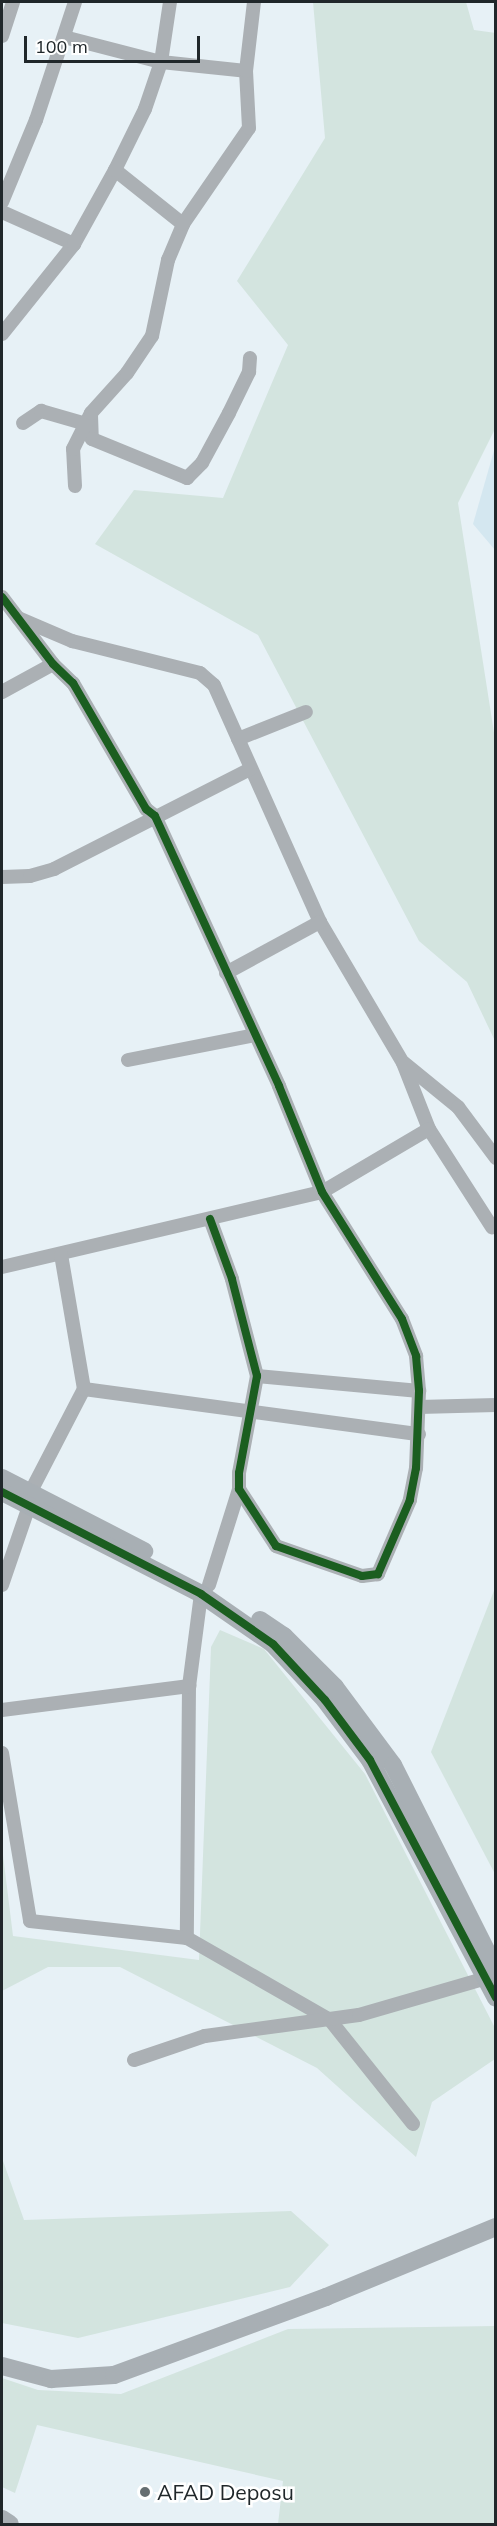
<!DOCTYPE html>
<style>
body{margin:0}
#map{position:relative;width:497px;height:2526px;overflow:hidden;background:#e7f1f6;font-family:Mulish,sans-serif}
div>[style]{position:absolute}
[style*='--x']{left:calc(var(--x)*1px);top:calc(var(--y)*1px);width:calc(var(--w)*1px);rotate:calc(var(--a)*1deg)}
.built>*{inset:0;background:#d4e7f0}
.green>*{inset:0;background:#d3e4df}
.street>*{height:14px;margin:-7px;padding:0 7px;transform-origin:7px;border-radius:7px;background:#abb0b4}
.secondary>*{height:18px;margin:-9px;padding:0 9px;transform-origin:9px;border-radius:9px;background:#a8afb4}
.cycleway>*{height:8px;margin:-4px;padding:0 4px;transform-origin:4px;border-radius:4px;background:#1b5e20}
.dots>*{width:16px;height:16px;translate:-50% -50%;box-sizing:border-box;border:3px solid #fff;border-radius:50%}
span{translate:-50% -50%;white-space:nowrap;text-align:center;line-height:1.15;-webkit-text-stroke:5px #fff;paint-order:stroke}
.poi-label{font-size:21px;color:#20272a}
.left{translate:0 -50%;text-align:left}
.frame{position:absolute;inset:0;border:3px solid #20272a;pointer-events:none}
.scale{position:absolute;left:24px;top:36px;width:176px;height:27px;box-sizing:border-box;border:3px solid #20272a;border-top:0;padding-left:8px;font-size:18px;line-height:21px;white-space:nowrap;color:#20272a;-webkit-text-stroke:4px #fff;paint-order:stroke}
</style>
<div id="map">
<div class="built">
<i style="clip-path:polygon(495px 447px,495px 550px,473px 524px)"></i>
</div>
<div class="green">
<i style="clip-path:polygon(313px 2px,466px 2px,474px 30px,496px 33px,495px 429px,458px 503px,495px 739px,495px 1041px,467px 982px,419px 941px,258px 635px,95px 544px,134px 490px,223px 498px,288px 345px,237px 281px,325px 138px)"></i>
<i style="clip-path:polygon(495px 1588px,495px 1874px,431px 1752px)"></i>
<i style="clip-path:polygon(220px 1630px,264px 1649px,365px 1774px,495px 2028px,495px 2059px,432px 2102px,416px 2157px,317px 2068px,120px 1967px,48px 1967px,2px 1991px,2px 1847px,13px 1936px,199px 1960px,211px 1647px)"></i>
<i style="clip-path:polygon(2px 2158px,24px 2220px,291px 2211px,329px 2245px,290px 2287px,78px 2338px,2px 2323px)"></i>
<i style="clip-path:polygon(495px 2326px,495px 2524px,278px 2524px,283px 2481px,37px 2425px,15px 2493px,2px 2487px,2px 2378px,38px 2390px,121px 2394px,288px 2329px)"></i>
</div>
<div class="street">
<i style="--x:2;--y:36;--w:36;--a:-72"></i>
<i style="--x:64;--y:37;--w:100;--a:14.5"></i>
<i style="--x:161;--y:62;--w:85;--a:6"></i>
<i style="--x:115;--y:170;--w:87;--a:38.5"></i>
<i style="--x:2;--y:202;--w:89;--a:-67.5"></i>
<i style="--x:36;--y:120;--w:124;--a:-71.7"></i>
<i style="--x:2;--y:212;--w:79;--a:24"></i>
<i style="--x:2;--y:334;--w:115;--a:-51.3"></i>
<i style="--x:74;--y:244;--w:85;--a:-61"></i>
<i style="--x:115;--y:170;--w:68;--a:-63.8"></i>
<i style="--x:145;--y:109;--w:50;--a:-71.2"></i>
<i style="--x:161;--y:62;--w:61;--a:-81.5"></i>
<i style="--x:91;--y:415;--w:24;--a:88"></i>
<i style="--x:92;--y:439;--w:103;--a:22.3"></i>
<i style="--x:187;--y:478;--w:21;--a:-45"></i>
<i style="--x:202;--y:463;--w:57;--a:-61.6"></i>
<i style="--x:229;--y:413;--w:46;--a:-64"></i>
<i style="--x:249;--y:372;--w:14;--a:-86"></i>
<i style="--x:23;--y:423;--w:22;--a:-34"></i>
<i style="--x:41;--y:411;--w:47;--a:16.1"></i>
<i style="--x:75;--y:486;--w:37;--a:-93"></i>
<i style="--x:73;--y:449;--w:40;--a:-63.4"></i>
<i style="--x:91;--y:413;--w:54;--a:-48"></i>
<i style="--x:127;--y:373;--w:45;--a:-56"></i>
<i style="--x:152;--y:336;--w:78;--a:-78.1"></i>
<i style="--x:168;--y:260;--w:39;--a:-67"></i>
<i style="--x:183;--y:224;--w:116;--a:-55.5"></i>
<i style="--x:249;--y:128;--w:57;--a:-93"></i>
<i style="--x:246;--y:71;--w:69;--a:-83.4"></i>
<i style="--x:2;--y:597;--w:84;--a:52.7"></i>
<i style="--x:53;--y:664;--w:28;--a:44"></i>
<i style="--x:73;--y:683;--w:146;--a:59.9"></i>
<i style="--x:146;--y:809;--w:11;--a:38"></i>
<i style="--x:155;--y:816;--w:297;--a:65.3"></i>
<i style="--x:279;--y:1086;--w:114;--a:67.9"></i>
<i style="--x:322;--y:1192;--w:150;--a:57.8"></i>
<i style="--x:402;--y:1319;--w:40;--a:69"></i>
<i style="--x:416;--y:1356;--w:35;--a:85"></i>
<i style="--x:419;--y:1391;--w:77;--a:92.2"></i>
<i style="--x:416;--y:1468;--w:33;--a:101"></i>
<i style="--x:410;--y:1500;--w:81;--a:113.4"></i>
<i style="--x:378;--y:1574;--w:16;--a:173"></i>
<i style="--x:362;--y:1576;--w:91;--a:-160.8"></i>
<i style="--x:276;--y:1546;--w:68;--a:-123"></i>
<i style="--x:239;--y:1489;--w:16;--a:-90"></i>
<i style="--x:239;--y:1473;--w:99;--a:-79.5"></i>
<i style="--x:257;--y:1376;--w:100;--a:-104.5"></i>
<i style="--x:232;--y:1279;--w:64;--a:-110.1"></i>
<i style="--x:18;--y:618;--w:59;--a:23.1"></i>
<i style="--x:72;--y:641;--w:132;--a:14"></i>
<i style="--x:200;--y:673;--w:18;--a:41"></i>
<i style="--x:214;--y:685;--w:260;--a:65.9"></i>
<i style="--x:320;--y:922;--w:164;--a:59.5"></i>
<i style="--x:403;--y:1063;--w:71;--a:68.5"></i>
<i style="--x:429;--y:1129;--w:117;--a:57.3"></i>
<i style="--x:2;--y:692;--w:58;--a:-28.8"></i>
<i style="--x:238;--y:739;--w:73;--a:-21.7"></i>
<i style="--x:2;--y:877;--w:28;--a:-2"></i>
<i style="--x:30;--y:876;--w:25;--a:-16"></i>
<i style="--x:54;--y:869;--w:220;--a:-27"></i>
<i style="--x:226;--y:973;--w:107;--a:-28.5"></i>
<i style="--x:128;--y:1060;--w:129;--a:-11.1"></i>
<i style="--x:404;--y:1063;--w:70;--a:39.2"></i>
<i style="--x:458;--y:1107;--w:64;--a:53.3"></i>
<i style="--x:2;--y:1267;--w:329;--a:-13.2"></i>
<i style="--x:322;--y:1192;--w:124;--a:-30.5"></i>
<i style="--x:257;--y:1376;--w:163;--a:5.3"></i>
<i style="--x:84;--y:1389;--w:338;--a:7.7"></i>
<i style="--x:419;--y:1407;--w:77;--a:-1.5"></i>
<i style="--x:30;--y:1493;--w:117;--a:-62.6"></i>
<i style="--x:84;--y:1389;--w:136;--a:-99.7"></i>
<i style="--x:2;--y:1585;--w:83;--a:-71.1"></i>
<i style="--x:209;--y:1585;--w:101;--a:-72.6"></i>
<i style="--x:201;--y:1594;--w:93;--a:97.4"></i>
<i style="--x:189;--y:1686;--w:252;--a:90.5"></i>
<i style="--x:187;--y:1938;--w:165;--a:29.8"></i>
<i style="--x:330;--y:2020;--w:133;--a:51.4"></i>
<i style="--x:2;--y:1710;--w:189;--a:-7.3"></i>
<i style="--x:2;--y:1753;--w:170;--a:80.5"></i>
<i style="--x:30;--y:1921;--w:158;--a:6.2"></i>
<i style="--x:134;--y:2060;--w:75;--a:-18.7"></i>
<i style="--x:205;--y:2036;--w:155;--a:-7.8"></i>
<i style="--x:359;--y:2015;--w:132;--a:-16.2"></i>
</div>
<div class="secondary">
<i style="--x:2;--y:1478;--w:160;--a:27.2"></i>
<i style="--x:2;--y:1492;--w:224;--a:27.1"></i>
<i style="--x:201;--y:1594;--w:88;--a:34.8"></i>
<i style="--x:273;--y:1644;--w:76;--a:47.1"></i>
<i style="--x:325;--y:1700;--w:75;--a:53.1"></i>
<i style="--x:370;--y:1760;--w:269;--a:62.1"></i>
<i style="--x:260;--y:1620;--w:29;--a:34"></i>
<i style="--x:284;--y:1636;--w:72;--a:45"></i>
<i style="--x:335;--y:1687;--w:97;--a:53.4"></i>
<i style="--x:393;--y:1765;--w:229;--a:63.3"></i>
<i style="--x:2;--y:2366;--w:51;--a:14.9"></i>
<i style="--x:51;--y:2379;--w:63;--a:-3.6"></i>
<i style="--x:114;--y:2375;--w:226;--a:-20.2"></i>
<i style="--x:326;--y:2297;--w:184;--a:-22.4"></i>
<i style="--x:2;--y:2519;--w:9;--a:32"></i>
</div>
<div class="cycleway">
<i style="--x:2;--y:597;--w:84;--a:52.7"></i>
<i style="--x:53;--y:664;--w:28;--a:44"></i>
<i style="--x:73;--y:683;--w:146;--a:59.9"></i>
<i style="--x:146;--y:809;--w:11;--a:38"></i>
<i style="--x:155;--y:816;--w:297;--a:65.3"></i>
<i style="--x:279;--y:1086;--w:114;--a:67.9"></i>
<i style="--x:322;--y:1192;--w:150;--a:57.8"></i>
<i style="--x:402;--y:1319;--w:40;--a:69"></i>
<i style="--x:416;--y:1356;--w:35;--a:85"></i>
<i style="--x:419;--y:1391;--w:77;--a:92.2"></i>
<i style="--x:416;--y:1468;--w:33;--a:101"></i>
<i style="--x:410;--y:1500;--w:81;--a:113.4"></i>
<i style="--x:378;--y:1574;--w:16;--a:173"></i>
<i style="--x:362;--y:1576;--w:91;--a:-160.8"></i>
<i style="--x:276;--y:1546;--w:68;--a:-123"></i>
<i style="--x:239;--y:1489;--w:16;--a:-90"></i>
<i style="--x:239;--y:1473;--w:99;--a:-79.5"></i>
<i style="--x:257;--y:1376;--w:100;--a:-104.5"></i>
<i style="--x:232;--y:1279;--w:64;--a:-110.1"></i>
<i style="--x:2;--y:1492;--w:224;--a:27.1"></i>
<i style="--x:201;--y:1594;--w:88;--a:34.8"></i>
<i style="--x:273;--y:1644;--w:76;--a:47.1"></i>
<i style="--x:325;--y:1700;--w:75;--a:53.1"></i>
<i style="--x:370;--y:1760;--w:269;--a:62.1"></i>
</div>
<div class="dots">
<i style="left:145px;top:2492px;background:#666e71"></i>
</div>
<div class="poi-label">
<span class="left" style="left:157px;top:2492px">AFAD Deposu</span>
</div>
<div class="frame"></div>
<div class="scale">100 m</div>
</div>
